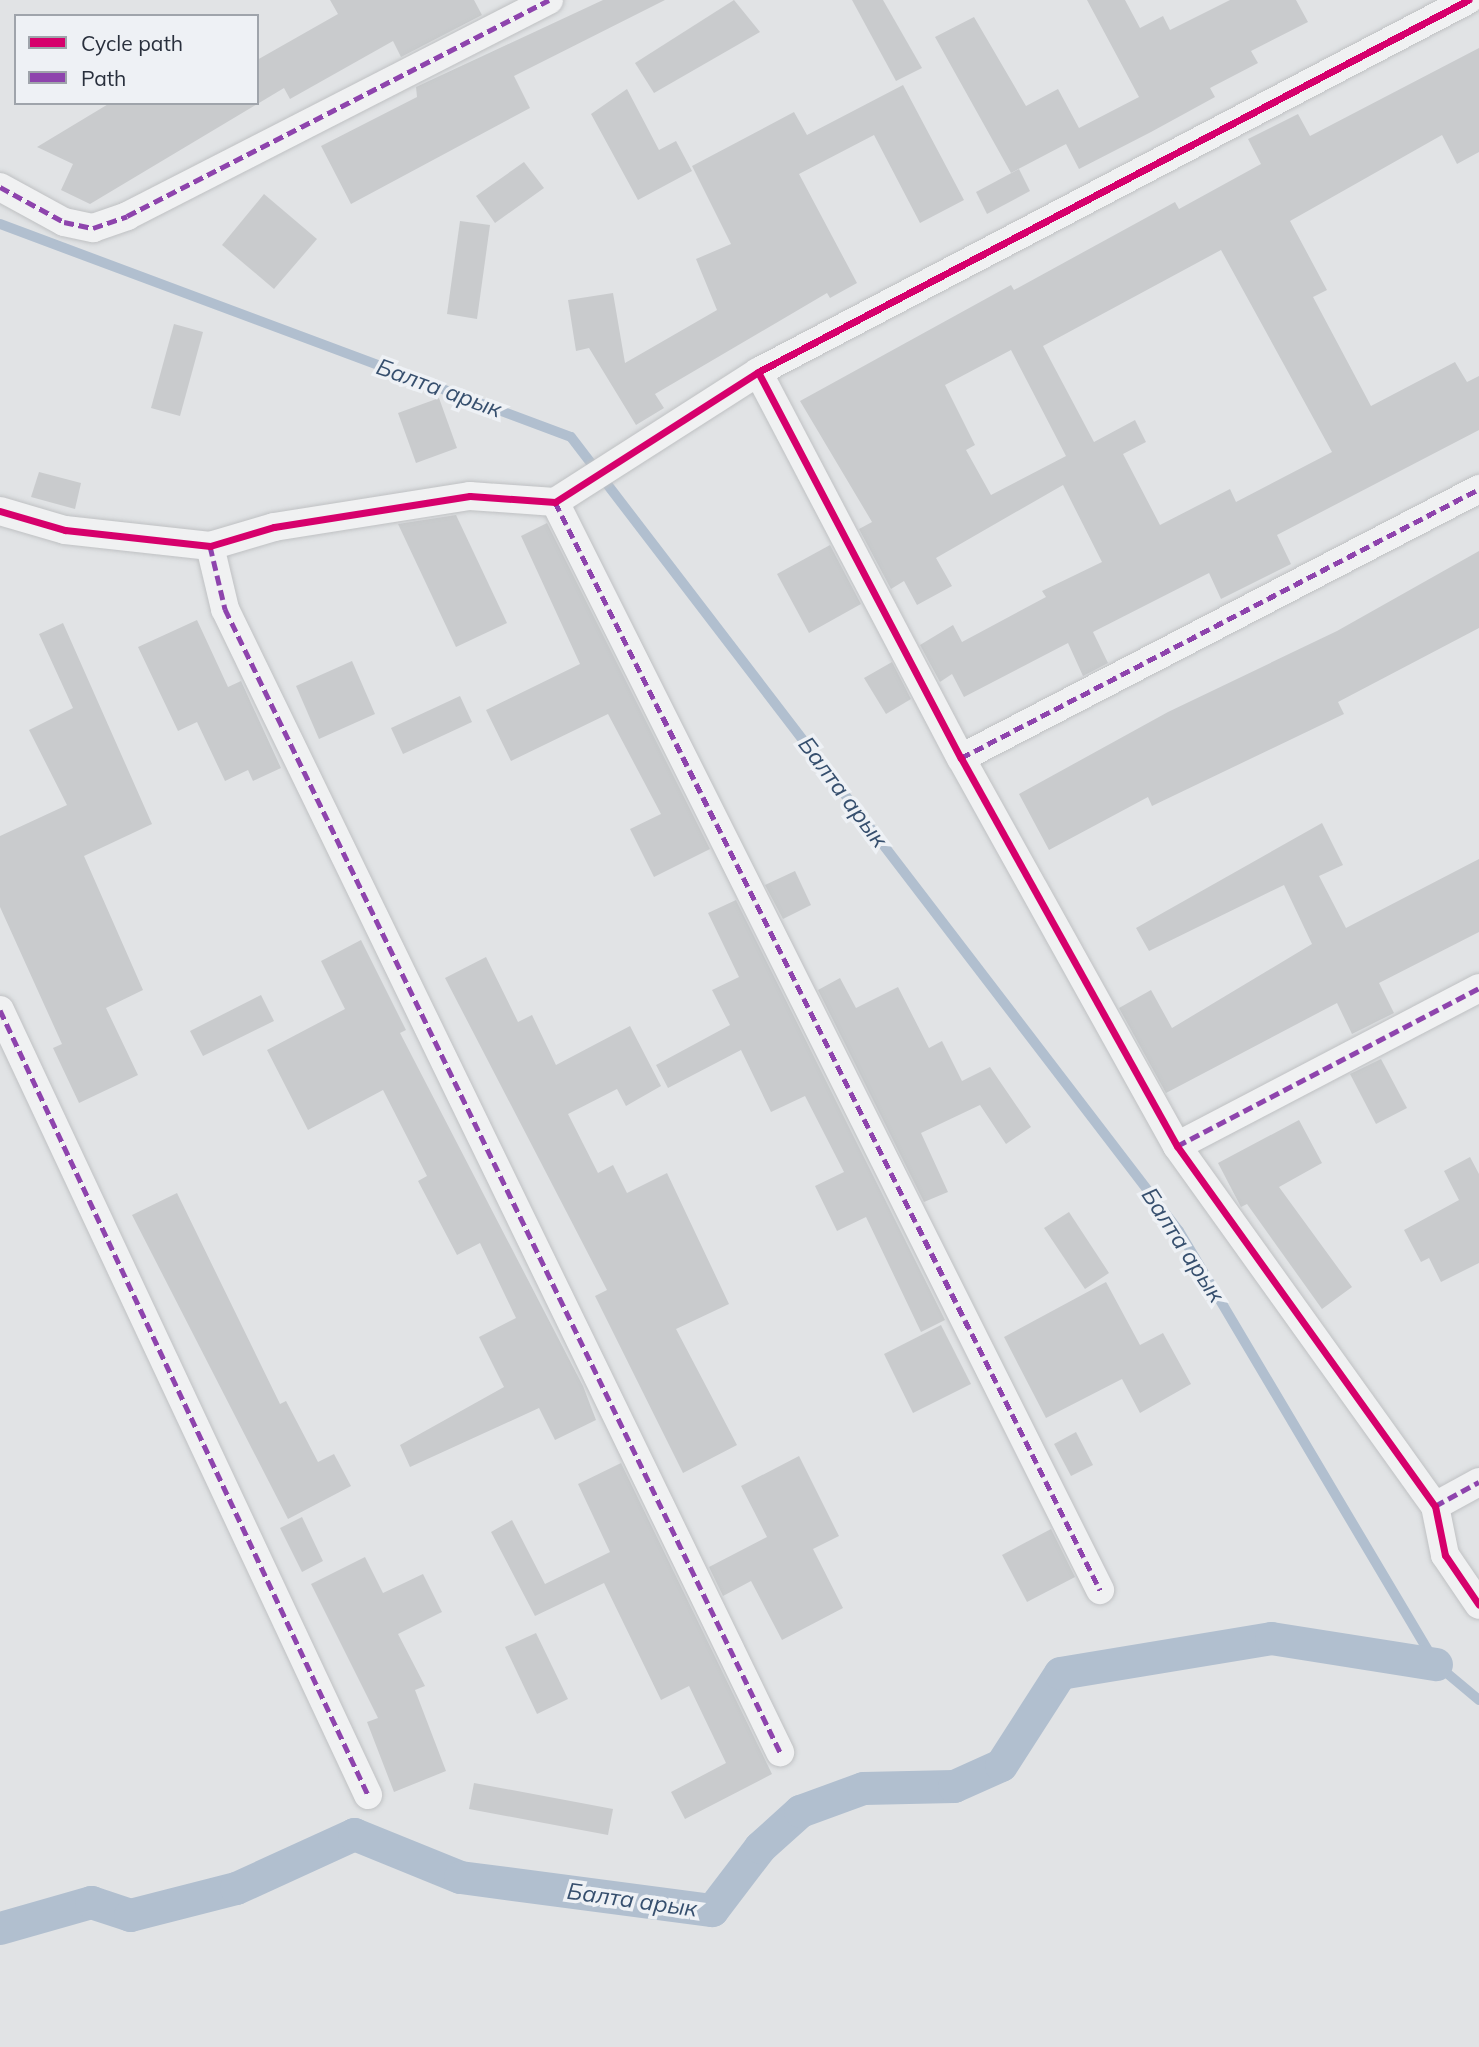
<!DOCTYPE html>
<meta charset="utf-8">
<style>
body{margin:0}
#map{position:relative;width:1479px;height:2047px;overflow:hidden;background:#e1e3e5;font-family:Mulish,sans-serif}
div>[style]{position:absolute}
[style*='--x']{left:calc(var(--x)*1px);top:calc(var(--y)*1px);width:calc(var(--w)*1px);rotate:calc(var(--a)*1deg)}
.stream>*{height:10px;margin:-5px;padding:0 5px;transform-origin:5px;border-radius:5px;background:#b1bfcf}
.canal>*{height:33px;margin:-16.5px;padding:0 16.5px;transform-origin:16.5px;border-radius:16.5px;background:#b1bfcf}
.building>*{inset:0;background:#c9cbcd}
.roads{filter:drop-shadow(0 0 2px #bfc1c3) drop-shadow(0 0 2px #bfc1c3)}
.street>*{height:28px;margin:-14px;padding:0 14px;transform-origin:14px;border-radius:14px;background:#f0f1f2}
.quiet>*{height:5px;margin-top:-2.5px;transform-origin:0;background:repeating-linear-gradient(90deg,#8e44ad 0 10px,transparent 0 15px)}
.cycleway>*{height:7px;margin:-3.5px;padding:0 3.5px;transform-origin:3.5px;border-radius:3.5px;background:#d6006c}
span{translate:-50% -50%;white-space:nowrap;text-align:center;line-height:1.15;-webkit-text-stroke:7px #eef1f5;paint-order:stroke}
.water-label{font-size:23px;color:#364f6e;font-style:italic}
.legend{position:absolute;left:14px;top:14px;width:245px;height:91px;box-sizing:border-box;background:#eef1f5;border:2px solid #9fa4ab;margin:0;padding:9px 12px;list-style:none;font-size:21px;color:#29303d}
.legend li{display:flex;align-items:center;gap:14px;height:35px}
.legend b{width:35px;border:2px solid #9fa4ab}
</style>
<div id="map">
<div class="stream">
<i style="--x:0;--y:224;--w:609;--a:20.46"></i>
<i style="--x:571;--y:437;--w:1000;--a:52.56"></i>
<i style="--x:1179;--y:1231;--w:504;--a:59.31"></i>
<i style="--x:1436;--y:1664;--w:56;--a:39.9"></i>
</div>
<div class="canal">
<i style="--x:0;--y:1928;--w:95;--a:-15.9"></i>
<i style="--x:91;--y:1902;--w:41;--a:18.4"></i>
<i style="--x:130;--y:1915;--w:109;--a:-14.3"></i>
<i style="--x:236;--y:1888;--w:130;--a:-24.6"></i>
<i style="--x:354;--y:1834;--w:114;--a:22.1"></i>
<i style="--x:460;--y:1877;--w:254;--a:7.5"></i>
<i style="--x:712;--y:1910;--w:79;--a:-52.7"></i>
<i style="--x:760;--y:1847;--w:54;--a:-42"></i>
<i style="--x:800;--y:1811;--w:67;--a:-20.1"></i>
<i style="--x:863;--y:1788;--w:91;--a:-1.3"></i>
<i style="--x:954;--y:1786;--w:51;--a:-24.1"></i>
<i style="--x:1001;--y:1765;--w:109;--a:-57.3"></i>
<i style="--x:1060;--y:1673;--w:214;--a:-9.4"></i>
<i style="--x:1271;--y:1638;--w:167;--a:9"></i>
</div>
<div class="building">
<i style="clip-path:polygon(330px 0,474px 0,482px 15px,401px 57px,393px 41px,290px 99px,284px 88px,90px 204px,61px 190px,73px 164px,37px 147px,110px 103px,257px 103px,257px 60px,338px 14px)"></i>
<i style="clip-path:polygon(603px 0,665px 0,514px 76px,530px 108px,351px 204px,321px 146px,417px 97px,416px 87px)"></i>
<i style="clip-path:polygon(734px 0,760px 32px,654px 93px,635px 63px)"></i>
<i style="clip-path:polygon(852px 0,883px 0,922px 68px,896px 81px)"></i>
<i style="clip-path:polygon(1087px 0,1125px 0,1140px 28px,1163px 16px,1170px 30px,1230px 0,1296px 0,1308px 22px,1251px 51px,1258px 63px,1210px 88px,1215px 97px,1151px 132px,1079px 169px,1066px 144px,1011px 173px,935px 37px,974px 17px,1026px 106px,1058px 89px,1079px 128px,1139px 97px)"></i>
<i style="clip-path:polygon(evenodd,1479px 48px,1479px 152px,1457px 164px,1442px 135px,1290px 221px,1327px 290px,1313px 297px,1371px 406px,1455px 362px,1467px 382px,1479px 376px,1479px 430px,1277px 535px,1291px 564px,1221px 599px,1209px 573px,1093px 632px,1108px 663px,1083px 676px,1068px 643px,964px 697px,952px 674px,940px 682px,920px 645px,953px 625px,962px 642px,1046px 597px,1042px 591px,1102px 562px,1063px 485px,936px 558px,952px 586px,917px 605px,904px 581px,891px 589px,859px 529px,872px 522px,800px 401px,1011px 285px,1014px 290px,1175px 202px,1179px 209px,1261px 164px,1248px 139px,1298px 114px,1310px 136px,1479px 48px,1221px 250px,1332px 452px,1236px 502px,1230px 489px,1160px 525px,1123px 454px,1146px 442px,1135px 420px,1094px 442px,1043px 346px,1221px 250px,1479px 48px,1011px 350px,1066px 456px,991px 495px,966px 450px,975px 445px,945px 385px,1011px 350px)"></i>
<i style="clip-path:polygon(903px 85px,964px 200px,920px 223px,874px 135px,799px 174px,857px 283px,830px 298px,827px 293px,655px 394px,664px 408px,636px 425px,589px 348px,576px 351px,568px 300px,613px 293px,625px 363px,717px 310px,696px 259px,731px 244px,692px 166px,794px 112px,807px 135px)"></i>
<i style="clip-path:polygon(627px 89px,659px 150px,676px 141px,692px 171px,638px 200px,591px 114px)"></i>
<i style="clip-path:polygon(524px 162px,544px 188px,495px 223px,476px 196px)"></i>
<i style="clip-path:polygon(1019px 169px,1030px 191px,987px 214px,976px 192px)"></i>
<i style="clip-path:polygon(264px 194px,317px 239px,274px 289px,222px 245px)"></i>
<i style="clip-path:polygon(460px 221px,490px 225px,477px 319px,447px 314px)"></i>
<i style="clip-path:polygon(174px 324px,203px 332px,180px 416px,151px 408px)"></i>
<i style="clip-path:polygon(439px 398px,457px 448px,416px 463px,398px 413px)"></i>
<i style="clip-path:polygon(39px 472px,81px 483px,75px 509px,31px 497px)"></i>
<i style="clip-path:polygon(456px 515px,507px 623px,456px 647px,398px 524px)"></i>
<i style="clip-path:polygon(547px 523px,710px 849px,654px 877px,630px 829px,661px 814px,608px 714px,511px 761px,486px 710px,580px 664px,521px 536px)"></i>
<i style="clip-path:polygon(830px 545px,861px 604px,809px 633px,777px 574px)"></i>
<i style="clip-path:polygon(1479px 551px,1479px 628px,1338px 702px,1344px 714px,1152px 806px,1148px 797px,1049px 850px,1019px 794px,1168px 712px,1337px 631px)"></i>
<i style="clip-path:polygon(197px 620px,228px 687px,241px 681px,281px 768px,253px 781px,248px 770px,225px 781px,197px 722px,178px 731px,138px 647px)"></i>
<i style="clip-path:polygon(63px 623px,152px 824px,84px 856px,143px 990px,106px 1008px,138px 1075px,79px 1103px,53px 1048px,62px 1044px,0 907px,0 836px,67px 805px,29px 730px,73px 708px,39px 634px)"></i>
<i style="clip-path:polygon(352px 661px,375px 714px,319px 739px,296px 686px)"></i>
<i style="clip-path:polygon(892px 662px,911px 699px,886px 714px,864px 678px)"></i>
<i style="clip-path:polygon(460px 696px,472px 722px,403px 754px,391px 728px)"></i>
<i style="clip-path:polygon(1322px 823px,1343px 865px,1319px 876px,1346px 928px,1479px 859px,1479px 932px,1379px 983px,1394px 1013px,1352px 1034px,1337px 1003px,1166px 1093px,1119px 1008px,1151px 990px,1172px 1028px,1312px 944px,1284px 885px,1149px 951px,1136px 928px)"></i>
<i style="clip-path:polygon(795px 871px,811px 905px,783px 919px,765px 885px)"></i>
<i style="clip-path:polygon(736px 900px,945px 1320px,921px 1332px,866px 1217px,837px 1231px,815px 1186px,844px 1172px,805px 1096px,771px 1112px,741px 1050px,668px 1088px,656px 1065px,730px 1025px,712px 990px,739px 977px,708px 913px)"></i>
<i style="clip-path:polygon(361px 940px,406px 1030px,400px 1033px,583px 1386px,596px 1420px,555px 1440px,539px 1408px,410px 1467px,400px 1445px,504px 1387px,479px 1337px,516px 1318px,480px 1243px,457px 1255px,418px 1181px,427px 1176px,383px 1090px,308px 1130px,267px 1050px,345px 1009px,321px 961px)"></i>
<i style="clip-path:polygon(486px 957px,518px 1022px,532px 1015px,556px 1065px,630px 1026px,661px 1086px,626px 1106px,617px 1089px,568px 1114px,598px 1173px,613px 1165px,627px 1193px,667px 1173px,729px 1304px,676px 1329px,737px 1445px,683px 1473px,595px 1296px,607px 1290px,445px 978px)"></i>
<i style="clip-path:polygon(840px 978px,856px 1008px,898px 987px,929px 1048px,942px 1041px,962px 1081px,990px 1067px,1031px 1127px,1006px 1144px,980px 1105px,921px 1133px,948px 1192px,924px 1202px,818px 990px)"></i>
<i style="clip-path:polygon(261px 995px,274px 1021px,203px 1056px,190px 1031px)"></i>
<i style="clip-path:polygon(1381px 1059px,1407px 1108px,1376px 1124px,1350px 1074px)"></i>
<i style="clip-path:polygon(1299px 1120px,1322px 1163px,1279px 1187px,1352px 1287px,1322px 1309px,1247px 1204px,1241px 1207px,1218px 1163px)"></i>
<i style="clip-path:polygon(1470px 1157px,1479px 1174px,1479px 1263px,1441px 1282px,1429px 1258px,1421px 1262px,1404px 1230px,1459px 1200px,1444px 1171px)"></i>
<i style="clip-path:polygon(177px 1193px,280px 1404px,286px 1401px,318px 1462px,334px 1454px,351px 1486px,288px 1519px,132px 1215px)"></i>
<i style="clip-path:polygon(1069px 1212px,1109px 1273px,1085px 1289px,1044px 1228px)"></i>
<i style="clip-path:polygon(1106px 1282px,1140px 1345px,1163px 1333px,1191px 1384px,1140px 1413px,1122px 1379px,1046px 1418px,1004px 1337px)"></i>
<i style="clip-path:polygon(941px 1325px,971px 1384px,913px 1413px,884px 1354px)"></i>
<i style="clip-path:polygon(1076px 1432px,1093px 1465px,1071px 1476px,1054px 1444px)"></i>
<i style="clip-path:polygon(799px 1456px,839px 1536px,813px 1549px,843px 1608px,782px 1640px,751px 1581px,723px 1596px,709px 1567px,767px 1537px,741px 1486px)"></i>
<i style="clip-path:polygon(621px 1463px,772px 1774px,685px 1819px,671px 1792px,726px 1763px,689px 1686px,661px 1700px,604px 1583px,535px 1616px,491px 1532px,512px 1520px,545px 1584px,610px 1552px,578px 1484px)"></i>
<i style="clip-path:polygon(302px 1517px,323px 1561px,302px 1572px,280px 1528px)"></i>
<i style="clip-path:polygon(1051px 1529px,1075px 1577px,1027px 1602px,1002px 1555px)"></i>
<i style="clip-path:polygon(365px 1557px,383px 1593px,423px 1574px,442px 1612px,398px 1634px,425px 1686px,415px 1690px,446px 1771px,394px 1792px,367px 1722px,378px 1718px,311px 1584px)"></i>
<i style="clip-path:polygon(536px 1633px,568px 1699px,537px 1714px,505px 1647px)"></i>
<i style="clip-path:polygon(474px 1783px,613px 1809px,608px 1835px,469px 1809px)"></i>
</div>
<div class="roads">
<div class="street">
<i style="--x:0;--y:187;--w:73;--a:28.7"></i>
<i style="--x:64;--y:222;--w:30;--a:12"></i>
<i style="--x:93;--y:228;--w:36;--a:-19"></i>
<i style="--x:127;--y:216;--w:474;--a:-27.1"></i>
<i style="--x:758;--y:372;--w:436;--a:62.3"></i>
<i style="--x:961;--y:758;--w:444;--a:60.9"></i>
<i style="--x:1177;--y:1146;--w:443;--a:54.4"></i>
<i style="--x:1435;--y:1506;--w:50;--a:78.5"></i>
<i style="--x:1445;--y:1555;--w:60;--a:55.8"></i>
<i style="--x:555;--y:502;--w:1217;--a:63.39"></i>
<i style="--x:0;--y:511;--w:68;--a:16.3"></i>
<i style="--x:65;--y:530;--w:146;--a:6.3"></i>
<i style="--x:210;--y:546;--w:67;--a:-16.5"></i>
<i style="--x:274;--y:527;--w:198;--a:-9"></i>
<i style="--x:470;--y:496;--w:85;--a:4"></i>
<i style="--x:555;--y:502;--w:241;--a:-32.6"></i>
<i style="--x:758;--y:372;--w:802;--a:-27.65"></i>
<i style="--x:210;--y:546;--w:65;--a:76.6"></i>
<i style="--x:225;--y:609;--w:1271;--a:64.1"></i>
<i style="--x:961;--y:758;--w:584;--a:-27.44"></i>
<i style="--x:0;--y:1010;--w:867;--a:64.88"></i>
<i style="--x:1177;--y:1146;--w:341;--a:-27.6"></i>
<i style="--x:1435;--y:1506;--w:50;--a:-28.6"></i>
</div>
</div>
<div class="quiet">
<i style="--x:0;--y:187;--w:73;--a:28.7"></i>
<i style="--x:64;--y:222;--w:30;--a:12"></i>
<i style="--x:93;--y:228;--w:36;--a:-19"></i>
<i style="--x:127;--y:216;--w:474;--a:-27.1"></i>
<i style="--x:555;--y:502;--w:1217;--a:63.39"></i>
<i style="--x:210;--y:546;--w:65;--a:76.6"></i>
<i style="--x:225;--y:609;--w:1271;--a:64.1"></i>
<i style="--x:961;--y:758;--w:584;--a:-27.44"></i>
<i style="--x:0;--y:1010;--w:867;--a:64.88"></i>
<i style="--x:1177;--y:1146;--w:341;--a:-27.6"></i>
<i style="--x:1435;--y:1506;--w:50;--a:-28.6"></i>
</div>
<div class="cycleway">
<i style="--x:758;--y:372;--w:436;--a:62.3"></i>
<i style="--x:961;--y:758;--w:444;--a:60.9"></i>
<i style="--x:1177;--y:1146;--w:443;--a:54.4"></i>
<i style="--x:1435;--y:1506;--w:50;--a:78.5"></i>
<i style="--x:1445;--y:1555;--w:60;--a:55.8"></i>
<i style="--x:0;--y:511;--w:68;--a:16.3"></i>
<i style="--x:65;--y:530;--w:146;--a:6.3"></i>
<i style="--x:210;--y:546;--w:67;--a:-16.5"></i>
<i style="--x:274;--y:527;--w:198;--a:-9"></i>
<i style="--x:470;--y:496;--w:85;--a:4"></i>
<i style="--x:555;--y:502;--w:241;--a:-32.6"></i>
<i style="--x:758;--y:372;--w:802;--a:-27.65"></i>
</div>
<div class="water-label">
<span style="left:439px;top:388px;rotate:20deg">Балта арык</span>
<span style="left:843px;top:792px;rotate:53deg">Балта арык</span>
<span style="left:1183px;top:1245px;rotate:57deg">Балта арык</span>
<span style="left:632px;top:1900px;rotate:8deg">Балта арык</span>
</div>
<ul class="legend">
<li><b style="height:9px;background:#d6006c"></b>Cycle path</li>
<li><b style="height:9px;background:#8e44ad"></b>Path</li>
</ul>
</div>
